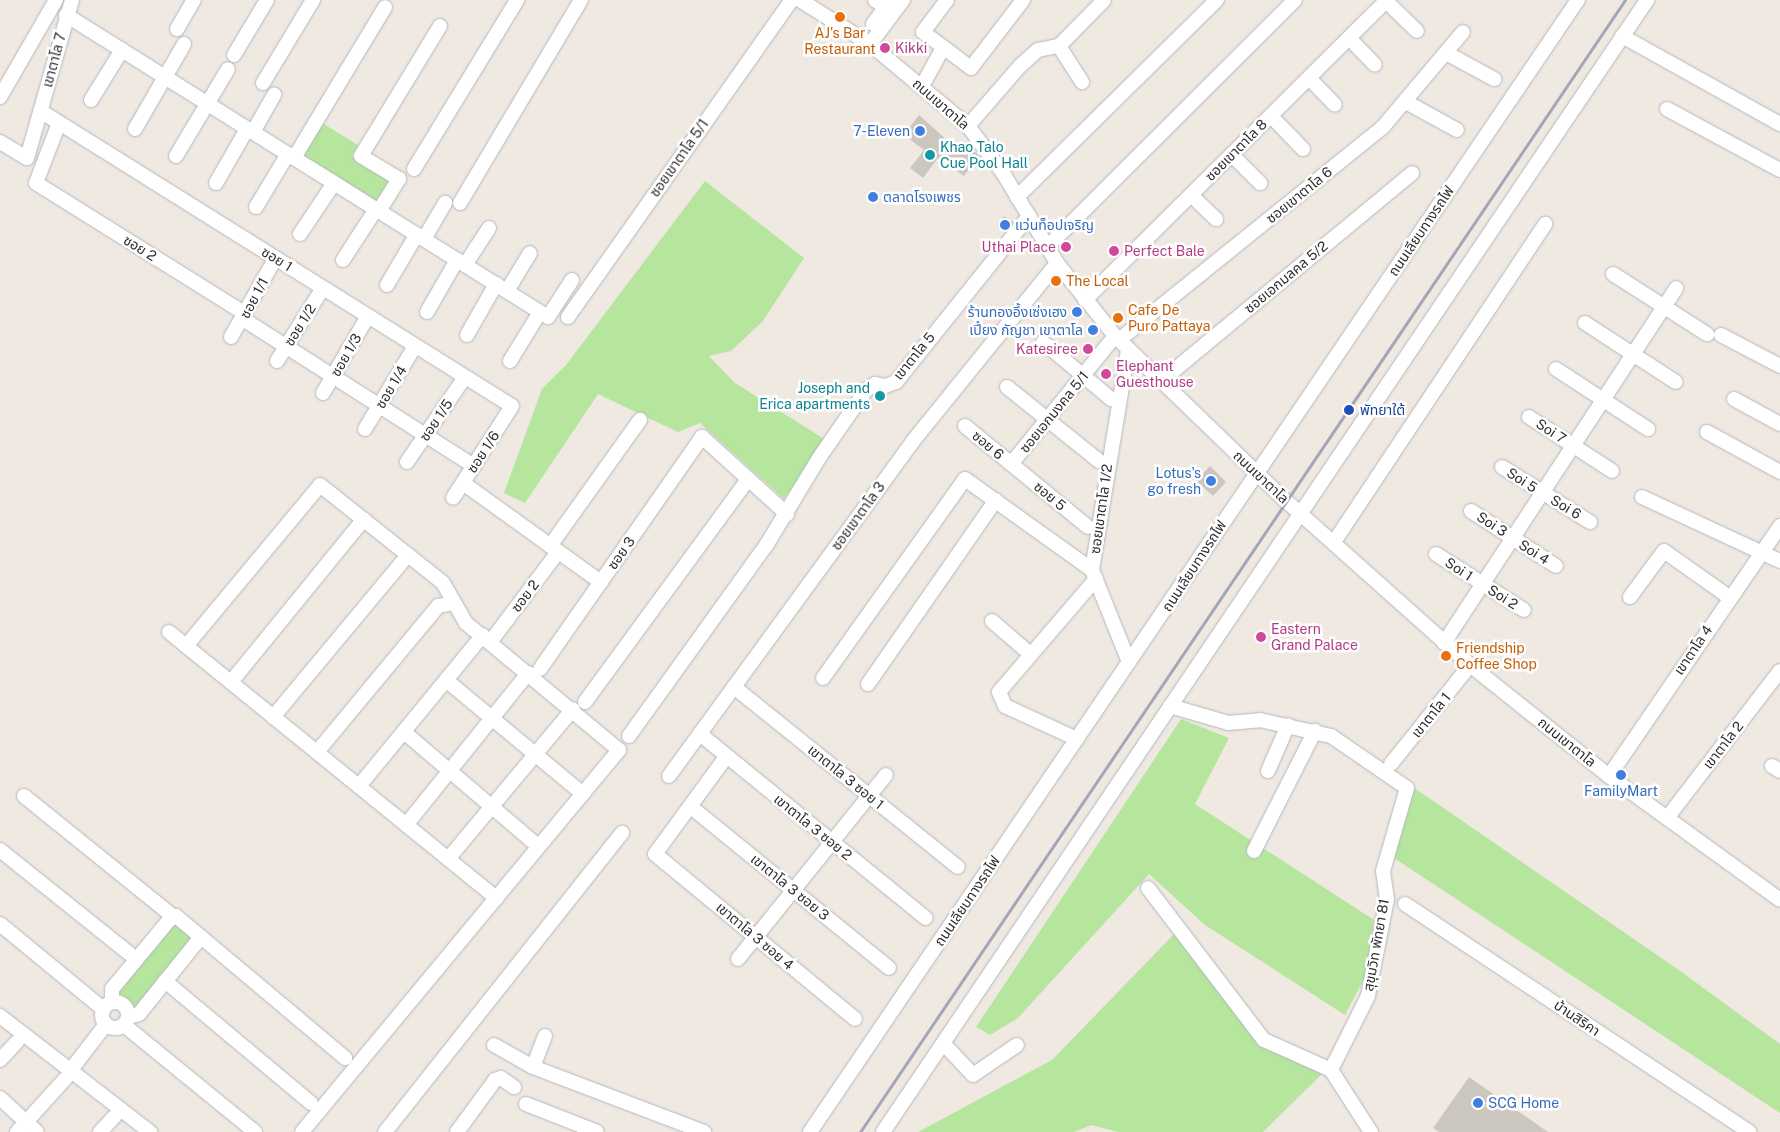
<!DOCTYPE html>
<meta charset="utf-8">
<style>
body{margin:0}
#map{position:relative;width:1780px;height:1132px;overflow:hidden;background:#efe9e1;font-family:"Public Sans","Noto Sans Thai",sans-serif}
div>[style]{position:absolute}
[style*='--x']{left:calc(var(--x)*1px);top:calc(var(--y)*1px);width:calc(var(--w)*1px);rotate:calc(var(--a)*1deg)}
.green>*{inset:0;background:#b6e59e}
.building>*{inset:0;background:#cbc7bf}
.roads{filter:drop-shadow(0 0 1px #b4b7c1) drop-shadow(0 0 1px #b4b7c1)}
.minor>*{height:14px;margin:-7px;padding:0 7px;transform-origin:7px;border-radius:7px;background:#fff}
.minor>.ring{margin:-7px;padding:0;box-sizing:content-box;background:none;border:14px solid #fff;border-radius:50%}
.rail>*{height:3px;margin:-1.5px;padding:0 1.5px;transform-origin:1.5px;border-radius:1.5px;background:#a3a6b8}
.dots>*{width:14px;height:14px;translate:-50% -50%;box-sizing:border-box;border:2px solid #fff;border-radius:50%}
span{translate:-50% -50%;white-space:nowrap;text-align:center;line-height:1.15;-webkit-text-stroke:5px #fff;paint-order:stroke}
.food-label{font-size:14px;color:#c56008}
.left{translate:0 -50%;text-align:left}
.hotel-label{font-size:14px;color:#b23c85}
.right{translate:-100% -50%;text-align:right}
.street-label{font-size:14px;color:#2e2e2e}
.shop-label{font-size:14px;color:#366cbe}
.culture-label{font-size:14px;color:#0d838f}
.transit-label{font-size:14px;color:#164399}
</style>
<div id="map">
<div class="green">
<i style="clip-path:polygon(322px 123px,358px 145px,352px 156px,389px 180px,375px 203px,301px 156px)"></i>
<i style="clip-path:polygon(705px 181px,804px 258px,763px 321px,731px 351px,709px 356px,735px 383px,826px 440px,784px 499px,700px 423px,678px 432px,598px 394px,525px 503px,504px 493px,542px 389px,566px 365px)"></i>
<i style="clip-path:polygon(1181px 719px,1229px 738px,1195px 804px,1374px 920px,1366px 975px,1345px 1015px,1205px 925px,1149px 874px,1018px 1018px,990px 1035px,976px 1027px)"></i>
<i style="clip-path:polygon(1410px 785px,1676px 968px,1780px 1044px,1780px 1113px,1391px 856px)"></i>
<i style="clip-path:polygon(175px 922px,193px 938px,134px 1009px,115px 994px)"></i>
<i style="clip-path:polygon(1178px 930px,1261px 1047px,1325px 1071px,1263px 1132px,1118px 1132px,1091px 1125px,1074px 1132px,918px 1132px,1052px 1060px)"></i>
</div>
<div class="building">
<i style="clip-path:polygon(919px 115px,957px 149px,964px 144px,979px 155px,964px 176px,938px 158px,923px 178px,910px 168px,924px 150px,904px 135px)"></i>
<i style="clip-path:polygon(1004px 216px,1013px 222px,1005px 232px,997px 226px)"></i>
<i style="clip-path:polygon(1210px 466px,1226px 482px,1213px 496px,1196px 481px)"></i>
<i style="clip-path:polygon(1469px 1077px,1548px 1132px,1439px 1132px,1433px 1128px)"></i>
</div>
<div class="roads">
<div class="minor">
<i style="--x:800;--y:0;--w:83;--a:32.2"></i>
<i style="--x:870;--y:44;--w:128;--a:39.9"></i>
<i style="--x:968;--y:126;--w:59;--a:53.3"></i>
<i style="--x:1003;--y:173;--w:105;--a:59"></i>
<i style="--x:1057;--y:263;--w:93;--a:51.5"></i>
<i style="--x:1115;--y:336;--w:238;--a:44"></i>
<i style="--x:1286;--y:501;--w:246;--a:41.7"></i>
<i style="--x:1470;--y:665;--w:178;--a:38.6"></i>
<i style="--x:1609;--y:776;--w:211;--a:35.9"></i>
<i style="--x:875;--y:0;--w:12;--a:35"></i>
<i style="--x:947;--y:0;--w:40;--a:127"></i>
<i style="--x:923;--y:32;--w:60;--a:36.9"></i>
<i style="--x:971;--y:68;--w:86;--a:-52.6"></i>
<i style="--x:1386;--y:1;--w:43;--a:44.1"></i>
<i style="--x:66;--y:15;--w:569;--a:32.07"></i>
<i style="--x:548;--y:317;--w:44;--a:-57"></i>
<i style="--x:873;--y:24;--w:30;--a:-53"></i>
<i style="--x:177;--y:29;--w:34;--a:-60"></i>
<i style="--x:1622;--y:36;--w:181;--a:29.1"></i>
<i style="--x:1349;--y:38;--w:37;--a:46"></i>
<i style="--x:870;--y:44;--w:55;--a:-53.1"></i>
<i style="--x:1059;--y:46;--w:43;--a:57.4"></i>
<i style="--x:1446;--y:53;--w:55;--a:28.4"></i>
<i style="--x:234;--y:55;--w:64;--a:-59"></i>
<i style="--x:1309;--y:78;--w:37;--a:46"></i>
<i style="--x:263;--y:83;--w:97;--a:-58.9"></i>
<i style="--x:922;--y:86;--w:43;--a:-61.1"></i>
<i style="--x:0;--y:97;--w:112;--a:-60"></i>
<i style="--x:91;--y:100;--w:59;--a:-58.2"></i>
<i style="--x:1406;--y:102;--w:58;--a:28.8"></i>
<i style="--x:1667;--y:109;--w:128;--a:28.4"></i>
<i style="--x:42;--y:112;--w:554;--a:32.03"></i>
<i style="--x:512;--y:406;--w:109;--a:122.7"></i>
<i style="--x:1271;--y:116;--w:46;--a:45.9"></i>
<i style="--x:59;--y:123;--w:64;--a:111"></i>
<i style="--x:36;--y:183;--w:245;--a:32"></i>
<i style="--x:968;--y:126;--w:79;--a:-49.1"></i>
<i style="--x:1020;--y:66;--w:24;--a:-42"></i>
<i style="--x:1038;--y:50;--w:21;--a:-11"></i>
<i style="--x:1059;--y:46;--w:64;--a:-45.6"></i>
<i style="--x:135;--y:129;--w:98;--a:-60"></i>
<i style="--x:253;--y:132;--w:43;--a:-60.4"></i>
<i style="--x:0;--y:142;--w:31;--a:31"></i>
<i style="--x:27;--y:158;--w:164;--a:-74.1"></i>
<i style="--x:1232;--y:155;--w:40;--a:45"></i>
<i style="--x:176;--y:156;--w:101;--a:-59.1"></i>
<i style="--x:294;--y:158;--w:176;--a:-58.9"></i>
<i style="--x:414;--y:169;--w:198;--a:-58.6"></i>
<i style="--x:216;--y:183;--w:62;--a:-60.1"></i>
<i style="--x:1191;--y:195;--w:35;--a:44"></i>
<i style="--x:1017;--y:197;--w:281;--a:-44.6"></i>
<i style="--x:460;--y:203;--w:236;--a:-59.2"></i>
<i style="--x:256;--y:207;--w:62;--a:-58.9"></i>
<i style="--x:379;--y:211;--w:38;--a:-58"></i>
<i style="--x:399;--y:179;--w:44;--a:-148.8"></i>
<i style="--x:361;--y:156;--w:152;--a:-58.7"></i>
<i style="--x:300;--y:234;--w:61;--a:-56.3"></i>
<i style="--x:424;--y:239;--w:42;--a:-59.7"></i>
<i style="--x:1047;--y:247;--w:350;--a:-44.9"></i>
<i style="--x:343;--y:260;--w:61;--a:-57.1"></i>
<i style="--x:465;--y:265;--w:44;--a:-57"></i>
<i style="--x:1613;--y:274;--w:112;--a:32.6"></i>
<i style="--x:387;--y:285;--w:59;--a:-59.5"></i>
<i style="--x:507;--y:291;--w:44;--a:-58.8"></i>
<i style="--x:1085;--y:300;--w:426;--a:-44.8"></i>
<i style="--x:427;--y:312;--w:60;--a:-60"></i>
<i style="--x:568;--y:317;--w:388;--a:-54.8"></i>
<i style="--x:243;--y:319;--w:274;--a:32.5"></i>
<i style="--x:1585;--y:323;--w:108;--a:33"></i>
<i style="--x:467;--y:335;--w:59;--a:-60.4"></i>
<i style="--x:1721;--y:335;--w:67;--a:27.7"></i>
<i style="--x:231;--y:337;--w:90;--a:-60.6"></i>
<i style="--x:1119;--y:340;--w:339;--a:-38.9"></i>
<i style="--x:1383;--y:127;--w:124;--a:-49.9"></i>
<i style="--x:1043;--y:342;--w:89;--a:40"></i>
<i style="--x:1128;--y:350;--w:223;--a:99.3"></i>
<i style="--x:1092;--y:570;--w:99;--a:68.1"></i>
<i style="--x:277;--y:361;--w:86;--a:-57.8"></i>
<i style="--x:510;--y:361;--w:57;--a:-58.5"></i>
<i style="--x:1556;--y:369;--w:110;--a:33.1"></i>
<i style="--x:1161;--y:381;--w:326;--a:-39.6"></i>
<i style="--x:1007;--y:387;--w:118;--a:38.8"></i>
<i style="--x:323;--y:393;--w:89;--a:-59.7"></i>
<i style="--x:1734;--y:399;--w:52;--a:28.5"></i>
<i style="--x:1529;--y:417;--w:99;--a:33"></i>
<i style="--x:965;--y:426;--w:159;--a:39.4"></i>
<i style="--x:365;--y:429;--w:97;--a:-58.9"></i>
<i style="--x:1707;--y:432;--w:83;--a:28.7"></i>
<i style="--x:407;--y:462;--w:103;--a:-55.7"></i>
<i style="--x:1011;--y:464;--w:165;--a:-50.9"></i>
<i style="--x:1502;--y:467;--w:104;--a:32"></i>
<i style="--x:463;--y:483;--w:170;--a:35.7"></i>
<i style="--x:1642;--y:497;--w:152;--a:24.9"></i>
<i style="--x:1471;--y:511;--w:101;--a:32.9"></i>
<i style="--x:1334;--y:542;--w:382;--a:-56.4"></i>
<i style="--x:550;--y:546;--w:155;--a:-54.5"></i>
<i style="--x:1436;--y:554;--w:104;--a:32.5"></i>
<i style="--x:1630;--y:597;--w:57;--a:-53.5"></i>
<i style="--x:1664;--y:551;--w:80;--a:35.3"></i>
<i style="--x:992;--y:621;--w:49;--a:40.9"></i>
<i style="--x:169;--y:632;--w:422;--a:39.1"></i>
<i style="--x:491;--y:641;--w:111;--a:-53"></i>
<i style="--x:1444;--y:643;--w:424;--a:-56.8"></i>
<i style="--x:186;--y:646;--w:209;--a:-50.2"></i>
<i style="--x:320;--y:485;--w:157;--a:38.5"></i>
<i style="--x:443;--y:583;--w:46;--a:60.1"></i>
<i style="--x:466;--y:623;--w:199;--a:39.7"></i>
<i style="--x:619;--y:750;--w:496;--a:129.7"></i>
<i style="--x:540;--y:669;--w:283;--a:-55.1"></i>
<i style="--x:702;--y:437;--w:115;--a:42.2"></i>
<i style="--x:823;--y:678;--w:244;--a:-54.5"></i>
<i style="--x:965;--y:479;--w:156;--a:35.6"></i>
<i style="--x:446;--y:680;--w:178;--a:39.8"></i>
<i style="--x:231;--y:682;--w:210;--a:-50.8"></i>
<i style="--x:868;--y:684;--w:224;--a:-55.2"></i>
<i style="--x:734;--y:687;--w:287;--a:38.8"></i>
<i style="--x:585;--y:702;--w:276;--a:-53.8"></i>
<i style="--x:1170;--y:706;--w:60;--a:16.3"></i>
<i style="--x:1228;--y:723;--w:32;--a:-5"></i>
<i style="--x:1260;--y:720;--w:73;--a:12.7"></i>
<i style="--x:1331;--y:736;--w:92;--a:34.4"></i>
<i style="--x:1407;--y:788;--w:86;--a:106.1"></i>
<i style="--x:1383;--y:871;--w:28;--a:82"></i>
<i style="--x:1387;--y:899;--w:99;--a:101.1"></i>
<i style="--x:1368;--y:996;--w:83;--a:116.6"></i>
<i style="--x:1331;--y:1070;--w:74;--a:57.2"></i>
<i style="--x:273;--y:717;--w:211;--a:-50.2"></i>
<i style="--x:404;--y:732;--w:176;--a:40.4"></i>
<i style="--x:700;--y:734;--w:291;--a:39.2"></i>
<i style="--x:629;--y:736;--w:236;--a:-54.3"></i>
<i style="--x:767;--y:544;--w:100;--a:-58.8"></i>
<i style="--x:819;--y:458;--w:83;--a:-55.3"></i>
<i style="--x:866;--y:390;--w:11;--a:-34"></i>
<i style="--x:875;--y:384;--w:10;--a:11"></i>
<i style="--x:885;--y:386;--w:12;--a:-20"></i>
<i style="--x:896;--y:382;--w:213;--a:-51.3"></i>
<i style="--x:1077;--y:739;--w:79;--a:-155.4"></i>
<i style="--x:1005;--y:706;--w:15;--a:-113"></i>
<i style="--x:999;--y:692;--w:149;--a:-49.4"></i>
<i style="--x:317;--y:752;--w:190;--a:-50.3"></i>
<i style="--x:438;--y:606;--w:15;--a:-11"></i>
<i style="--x:726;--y:757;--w:120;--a:126.2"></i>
<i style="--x:655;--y:854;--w:259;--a:39.5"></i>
<i style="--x:1391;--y:764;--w:127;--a:-51.4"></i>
<i style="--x:1772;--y:766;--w:9;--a:32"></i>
<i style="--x:1268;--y:771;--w:50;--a:-66.5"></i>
<i style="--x:669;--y:776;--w:414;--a:-53.9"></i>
<i style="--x:913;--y:441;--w:229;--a:-51"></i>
<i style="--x:1609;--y:776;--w:303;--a:-55.6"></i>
<i style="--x:359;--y:786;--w:195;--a:-50.6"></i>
<i style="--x:24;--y:796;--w:193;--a:38.9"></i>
<i style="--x:691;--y:807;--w:255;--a:39.1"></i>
<i style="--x:1667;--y:818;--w:185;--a:-52.5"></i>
<i style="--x:406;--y:825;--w:195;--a:-51.2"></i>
<i style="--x:0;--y:850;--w:174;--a:38.7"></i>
<i style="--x:1254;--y:851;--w:135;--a:-63.1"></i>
<i style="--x:448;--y:859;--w:195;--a:-50.2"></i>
<i style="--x:1148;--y:888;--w:191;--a:52.7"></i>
<i style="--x:1264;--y:1040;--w:73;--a:24.1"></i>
<i style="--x:1405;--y:904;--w:413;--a:33.5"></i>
<i style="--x:0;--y:924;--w:134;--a:39.5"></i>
<i style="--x:738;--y:959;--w:236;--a:-51.2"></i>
<i style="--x:165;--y:981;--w:190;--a:39.9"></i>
<i style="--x:112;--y:1002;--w:13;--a:-90"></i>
<i style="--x:112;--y:989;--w:89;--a:-50.4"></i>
<i style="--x:169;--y:920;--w:8;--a:-30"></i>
<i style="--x:176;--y:916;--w:221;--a:40"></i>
<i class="ring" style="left:102px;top:1002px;width:12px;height:12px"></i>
<i style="--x:0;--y:1016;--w:190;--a:37.7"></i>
<i style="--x:128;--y:1017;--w:11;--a:-15"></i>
<i style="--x:139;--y:1014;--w:99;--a:-51.2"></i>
<i style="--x:124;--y:1025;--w:169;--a:39.2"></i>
<i style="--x:545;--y:1036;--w:33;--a:111"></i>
<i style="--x:533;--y:1067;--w:183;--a:20.8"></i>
<i style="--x:944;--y:1044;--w:42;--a:46.9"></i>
<i style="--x:973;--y:1075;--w:53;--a:-34.3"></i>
<i style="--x:494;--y:1045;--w:45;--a:29.4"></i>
<i style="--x:0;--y:1060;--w:25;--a:-47"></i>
<i style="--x:70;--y:1071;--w:59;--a:-52.5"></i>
<i style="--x:0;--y:1098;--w:50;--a:42.6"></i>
<i style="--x:526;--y:1104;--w:76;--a:21.5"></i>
<i style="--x:17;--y:1132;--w:73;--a:-47.8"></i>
<i style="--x:100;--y:1132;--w:22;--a:-47"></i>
<i style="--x:385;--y:1132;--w:382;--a:-51.6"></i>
<i style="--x:457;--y:1132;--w:64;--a:-53.8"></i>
<i style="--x:495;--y:1080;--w:6;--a:-18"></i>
<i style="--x:501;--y:1078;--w:16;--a:35"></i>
<i style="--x:810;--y:1132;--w:1368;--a:-55.85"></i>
<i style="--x:883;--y:1132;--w:1366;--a:-55.98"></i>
</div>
</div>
<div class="rail">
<i style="--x:860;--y:1132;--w:1366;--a:-55.95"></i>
</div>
<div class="dots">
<i style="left:840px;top:17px;background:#e8710a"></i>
<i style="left:885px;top:48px;background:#d1479c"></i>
<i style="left:920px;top:131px;background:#3f7fe0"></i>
<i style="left:930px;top:155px;background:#0f9aa8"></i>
<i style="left:873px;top:197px;background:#3f7fe0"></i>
<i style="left:1005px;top:225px;background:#3f7fe0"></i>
<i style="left:1066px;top:247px;background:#d1479c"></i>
<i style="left:1114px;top:251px;background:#d1479c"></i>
<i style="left:1056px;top:281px;background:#e8710a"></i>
<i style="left:1077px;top:312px;background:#3f7fe0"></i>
<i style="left:1118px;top:318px;background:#e8710a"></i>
<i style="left:1093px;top:330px;background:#3f7fe0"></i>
<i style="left:1088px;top:349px;background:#d1479c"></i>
<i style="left:1106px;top:374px;background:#d1479c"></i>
<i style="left:880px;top:396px;background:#0f9aa8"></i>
<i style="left:1349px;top:410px;background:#1a4fb4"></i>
<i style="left:1211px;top:481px;background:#3f7fe0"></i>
<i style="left:1261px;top:637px;background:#d1479c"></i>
<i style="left:1446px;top:656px;background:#e8710a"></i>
<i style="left:1621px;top:775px;background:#3f7fe0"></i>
<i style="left:1478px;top:1103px;background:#3f7fe0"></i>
</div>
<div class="food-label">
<span style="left:840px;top:41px">AJ's Bar<br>Restaurant</span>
<span class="left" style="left:1066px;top:281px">The Local</span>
<span class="left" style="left:1128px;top:318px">Cafe De<br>Puro Pattaya</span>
<span class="left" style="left:1456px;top:656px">Friendship<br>Coffee Shop</span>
</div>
<div class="hotel-label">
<span class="left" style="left:895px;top:48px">Kikki</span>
<span class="right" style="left:1056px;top:247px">Uthai Place</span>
<span class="left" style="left:1124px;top:251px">Perfect Bale</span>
<span class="right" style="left:1078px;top:349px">Katesiree</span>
<span class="left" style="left:1116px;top:374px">Elephant<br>Guesthouse</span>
<span class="left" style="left:1271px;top:637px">Eastern<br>Grand Palace</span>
</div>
<div class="street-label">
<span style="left:54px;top:60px;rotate:-75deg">เขาตาโล 7</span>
<span style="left:941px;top:104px;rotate:41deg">ถนนเขาตาโล</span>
<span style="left:1236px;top:150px;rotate:-45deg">ซอยเขาตาโล 8</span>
<span style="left:679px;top:158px;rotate:-55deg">ซอยเขาตาโล 5/1</span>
<span style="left:1299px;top:195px;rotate:-39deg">ซอยเขาตาโล 6</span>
<span style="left:1421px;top:231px;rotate:-56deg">ถนนเลียบทางรถไฟ</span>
<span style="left:140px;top:248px;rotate:32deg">ซอย 2</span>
<span style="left:277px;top:259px;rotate:32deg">ซอย 1</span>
<span style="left:1286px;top:277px;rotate:-40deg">ซอยเอกมลคล 5/2</span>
<span style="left:254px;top:298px;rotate:-62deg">ซอย 1/1</span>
<span style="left:300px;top:325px;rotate:-58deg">ซอย 1/2</span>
<span style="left:346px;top:355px;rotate:-60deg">ซอย 1/3</span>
<span style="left:914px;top:356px;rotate:-51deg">เขาตาโล 5</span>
<span style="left:391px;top:387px;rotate:-59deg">ซอย 1/4</span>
<span style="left:1054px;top:412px;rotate:-51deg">ซอยเอกมงคล 5/1</span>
<span style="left:436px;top:420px;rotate:-56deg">ซอย 1/5</span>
<span style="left:1551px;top:431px;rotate:33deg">Soi 7</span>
<span style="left:988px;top:445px;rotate:40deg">ซอย 6</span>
<span style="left:483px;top:452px;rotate:-57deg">ซอย 1/6</span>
<span style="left:1261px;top:477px;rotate:43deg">ถนนเขาตาโล</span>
<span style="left:1522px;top:480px;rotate:33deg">Soi 5</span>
<span style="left:1050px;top:496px;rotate:39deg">ซอย 5</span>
<span style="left:1566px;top:507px;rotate:31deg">Soi 6</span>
<span style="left:1101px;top:509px;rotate:-82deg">ซอยเขาตาโล 1/2</span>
<span style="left:858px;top:516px;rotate:-54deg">ซอยเขาตาโล 3</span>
<span style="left:1492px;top:524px;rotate:33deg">Soi 3</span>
<span style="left:1534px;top:552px;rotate:33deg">Soi 4</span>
<span style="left:621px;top:553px;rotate:-55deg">ซอย 3</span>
<span style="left:1194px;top:566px;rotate:-57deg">ถนนเลียบทางรถไฟ</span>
<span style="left:1459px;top:569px;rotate:33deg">Soi 1</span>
<span style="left:525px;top:596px;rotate:-53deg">ซอย 2</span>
<span style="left:1503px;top:597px;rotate:32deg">Soi 2</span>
<span style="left:1693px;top:650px;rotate:-56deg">เขาตาโล 4</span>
<span style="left:1431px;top:715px;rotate:-51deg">เขาตาโล 1</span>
<span style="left:1567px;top:742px;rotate:39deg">ถนนเขาตาโล</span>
<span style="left:1723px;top:745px;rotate:-52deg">เขาตาโล 2</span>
<span style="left:846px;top:777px;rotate:39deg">เขาตาโล 3 ซอย 1</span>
<span style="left:813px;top:827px;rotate:39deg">เขาตาโล 3 ซอย 2</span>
<span style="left:790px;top:887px;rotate:39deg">เขาตาโล 3 ซอย 3</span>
<span style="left:967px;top:901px;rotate:-56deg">ถนนเลียบทางรถไฟ</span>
<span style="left:755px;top:936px;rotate:40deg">เขาตาโล 3 ซอย 4</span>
<span style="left:1376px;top:945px;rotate:-80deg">สุขุมวิท พัทยา 81</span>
<span style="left:1577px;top:1018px;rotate:34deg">บ้านสิริคา</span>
</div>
<div class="shop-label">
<span class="right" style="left:910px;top:131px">7-Eleven</span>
<span class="left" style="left:883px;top:197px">ตลาดโรงเพชร</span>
<span class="left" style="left:1015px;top:225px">แว่นท็อปเจริญ</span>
<span class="right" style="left:1067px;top:312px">ร้านทองอึ้งเซ่งเฮง</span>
<span class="right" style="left:1083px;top:330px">เปี๋ยง กัญชา เขาตาโล</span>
<span class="right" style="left:1201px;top:481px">Lotus's<br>go fresh</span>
<span style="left:1621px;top:791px">FamilyMart</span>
<span class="left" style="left:1488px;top:1103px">SCG Home</span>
</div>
<div class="culture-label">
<span class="left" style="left:940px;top:155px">Khao Talo<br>Cue Pool Hall</span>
<span class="right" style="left:870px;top:396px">Joseph and<br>Erica apartments</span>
</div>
<div class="transit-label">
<span class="left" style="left:1360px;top:410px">พัทยาใต้</span>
</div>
</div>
